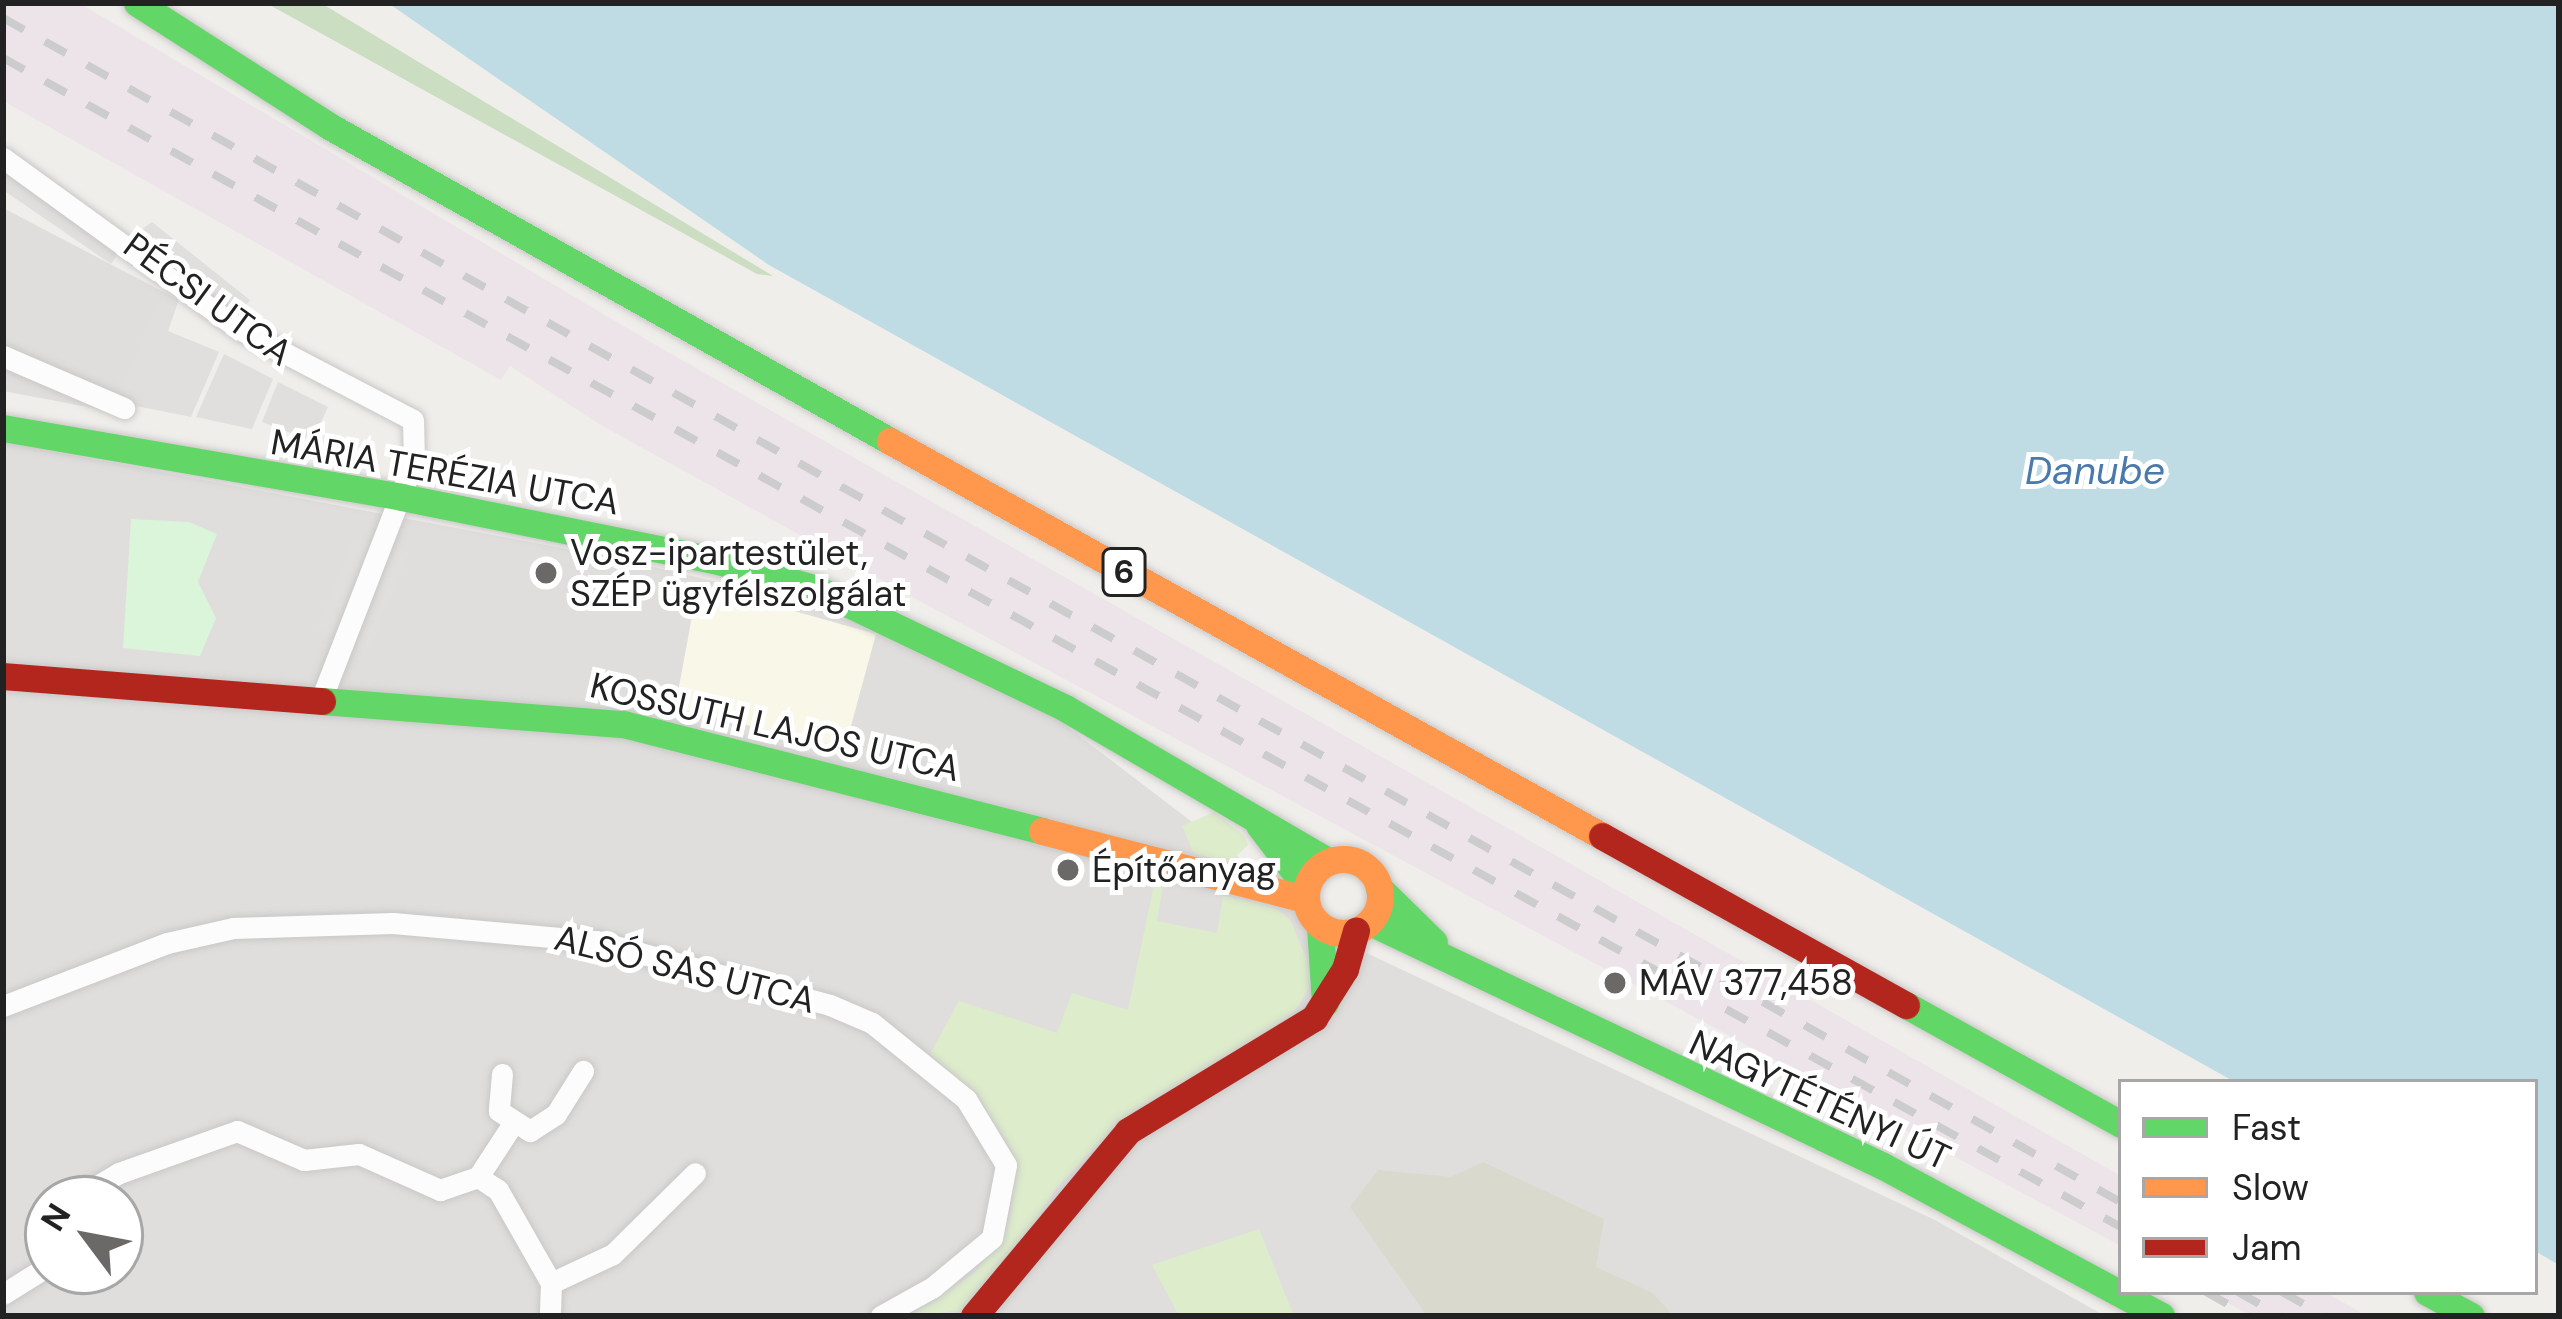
<!DOCTYPE html>
<meta charset="utf-8">
<style>
body{margin:0}
#map{position:relative;width:2562px;height:1319px;overflow:hidden;background:#f0eeeb;font-family:"DM Sans",sans-serif}
div>[style]{position:absolute}
[style*='--x']{left:calc(var(--x)*1px);top:calc(var(--y)*1px);width:calc(var(--w)*1px);rotate:calc(var(--a)*1deg)}
.residential>*{inset:0;background:#dfdedc}
.industrial>*{inset:0;background:#ede4e9}
.education>*{inset:0;background:#f8f7e8}
.construction>*{inset:0;background:#d9d9cd}
.grass>*{inset:0;background:#ddeccb}
.forest>*{inset:0;background:#cbdec1}
.park>*{inset:0;background:#daf5da}
.parking>*{inset:0;background:#e0dfde}
.water>*{inset:0;background:#bfdbe3}
.roads{filter:drop-shadow(0 0 3px #c9c8c7) drop-shadow(0 0 3px #c9c8c7)}
.street>*{height:21px;margin:-10.5px;padding:0 10.5px;transform-origin:10.5px;border-radius:10.5px;background:#fdfcfc}
.fast>*{height:27px;margin:-13.5px;padding:0 13.5px;transform-origin:13.5px;border-radius:13.5px;background:#63d668}
.slow>*{height:27px;margin:-13.5px;padding:0 13.5px;transform-origin:13.5px;border-radius:13.5px;background:#ff974d}
.slow>.ring{margin:-13.5px;padding:0;box-sizing:content-box;background:none;border:27px solid #ff974d;border-radius:50%}
.jam>*{height:27px;margin:-13.5px;padding:0 13.5px;transform-origin:13.5px;border-radius:13.5px;background:#b3261e}
.rail>*{height:8px;margin-top:-4px;transform-origin:0;background:repeating-linear-gradient(90deg,#ccc 0 24px,transparent 0 48px)}
.dots>*{width:33px;height:33px;translate:-50% -50%;box-sizing:border-box;border:6px solid #fff;border-radius:50%}
span{translate:-50% -50%;white-space:nowrap;text-align:center;line-height:1.15;-webkit-text-stroke:10px #fff;paint-order:stroke}
.shield-label span{padding:3px 9px;background:#fff;border:3px solid;border-radius:9px;-webkit-text-stroke-width:0}
.shield-label{font-size:33px;color:#222;font-weight:700}
.street-label{font-size:36px;color:#222}
.poi-label{font-size:36px;color:#222}
.left{translate:0 -50%;text-align:left}
.water-label{font-size:39px;color:#4a7aab;font-style:italic}
.frame{position:absolute;inset:0;border:6px solid #222;pointer-events:none}
.legend{position:absolute;left:2118px;top:1079px;width:420px;height:216px;box-sizing:border-box;background:#fff;border:3px solid #a7a7a7;margin:0;padding:15px 21px;list-style:none;font-size:36px;color:#222}
.legend li{display:flex;align-items:center;gap:24px;height:60px}
.legend b{width:60px;border:3px solid #a7a7a7}
.north{position:absolute;left:24px;top:1175px;width:120px;height:120px;box-sizing:border-box;background:#fff;border:3px solid #a7a7a7;border-radius:50%;rotate:302deg;font-size:33px;font-weight:700;line-height:48px;text-align:center;color:#222}
.north::after{content:'';display:block;margin:auto;width:42px;height:54px;background:#6a6968;clip-path:polygon(50% 0,100% 100%,50% 72%,0 100%)}
</style>
<div id="map">
<div class="residential">
<i style="clip-path:polygon(3px 208px,179px 300px,131px 415px,3px 391px)"></i>
<i style="clip-path:polygon(evenodd,3px 442px,625px 560px,834px 610px,1027px 696px,1360px 950px,1935px 1220px,2105px 1316px,3px 1316px,3px 442px,48px 1199px,120px 1199px,120px 1271px,48px 1271px,48px 1199px)"></i>
</div>
<div class="industrial">
<i style="clip-path:polygon(3px 3px,79px 3px,659px 347px,2121px 1176px,2121px 1246px,923px 603px,599px 424px,510px 366px,501px 380px,3px 101px)"></i>
<i style="clip-path:polygon(2207px 1292px,2325px 1292px,2367px 1316px,2252px 1316px)"></i>
</div>
<div class="education">
<i style="clip-path:polygon(698px 584px,876px 634px,845px 748px,675px 708px)"></i>
</div>
<div class="construction">
<i style="clip-path:polygon(1483px 1162px,1604px 1219px,1596px 1267px,1653px 1293px,1673px 1316px,1427px 1316px,1350px 1207px,1378px 1170px,1451px 1177px)"></i>
</div>
<div class="grass">
<i style="clip-path:polygon(1214px 812px,1244px 835px,1248px 845px,1230px 862px,1194px 854px,1182px 826px)"></i>
<i style="clip-path:polygon(1155px 879px,1164px 880px,1157px 921px,1217px 933px,1223px 896px,1270px 905px,1290px 919px,1310px 967px,1309px 988px,1295px 1011px,1257px 1039px,1119px 1123px,1054px 1190px,1015px 1260px,973px 1309px,910px 1316px,976px 1272px,1011px 1216px,1015px 1165px,983px 1104px,930px 1054px,959px 1001px,1057px 1033px,1072px 993px,1128px 1010px)"></i>
<i style="clip-path:polygon(1259px 1229px,1294px 1316px,1179px 1316px,1152px 1265px)"></i>
</div>
<div class="forest">
<i style="clip-path:polygon(266px 3px,321px 3px,773px 276px,757px 274px)"></i>
</div>
<div class="park">
<i style="clip-path:polygon(131px 519px,189px 522px,217px 534px,198px 582px,216px 618px,200px 656px,123px 648px)"></i>
</div>
<div class="parking">
<i style="clip-path:polygon(3px 158px,127px 240px,152px 222px,250px 300px,232px 323px,121px 250px,111px 264px,3px 190px)"></i>
<i style="clip-path:polygon(159px 300px,176px 308px,168px 331px,219px 352px,191px 417px,116px 402px)"></i>
<i style="clip-path:polygon(224px 354px,273px 379px,252px 429px,196px 417px)"></i>
<i style="clip-path:polygon(278px 382px,328px 407px,312px 441px,262px 422px)"></i>
<i style="clip-path:polygon(354px 537px,409px 552px,370px 649px,317px 629px)"></i>
</div>
<div class="water">
<i style="clip-path:polygon(388px 3px,2559px 3px,2559px 1265px,2535px 1251px,2535px 1082px,2235px 1082px,769px 265px)"></i>
</div>
<div class="roads">
<div class="street">
<i style="--x:3;--y:158;--w:291;--a:35.9"></i>
<i style="--x:239;--y:329;--w:196;--a:27.6"></i>
<i style="--x:413;--y:420;--w:40;--a:88.6"></i>
<i style="--x:414;--y:460;--w:254;--a:111.2"></i>
<i style="--x:3;--y:356;--w:132;--a:23.3"></i>
<i style="--x:3;--y:1006;--w:176;--a:-21"></i>
<i style="--x:167;--y:943;--w:68;--a:-12.8"></i>
<i style="--x:233;--y:928;--w:160;--a:-1.8"></i>
<i style="--x:393;--y:923;--w:204;--a:5.1"></i>
<i style="--x:596;--y:941;--w:243;--a:15.3"></i>
<i style="--x:830;--y:1005;--w:46;--a:23.2"></i>
<i style="--x:872;--y:1023;--w:121;--a:39"></i>
<i style="--x:966;--y:1099;--w:77;--a:58.8"></i>
<i style="--x:1006;--y:1165;--w:74;--a:100.9"></i>
<i style="--x:992;--y:1238;--w:77;--a:140.3"></i>
<i style="--x:933;--y:1287;--w:60;--a:150.9"></i>
<i style="--x:502;--y:1074;--w:37;--a:95"></i>
<i style="--x:499;--y:1111;--w:37;--a:33"></i>
<i style="--x:530;--y:1131;--w:31;--a:-33"></i>
<i style="--x:556;--y:1114;--w:51;--a:-57.9"></i>
<i style="--x:478;--y:1177;--w:24;--a:33"></i>
<i style="--x:498;--y:1190;--w:107;--a:60.3"></i>
<i style="--x:551;--y:1283;--w:33;--a:92"></i>
<i style="--x:75;--y:1199;--w:51;--a:-30.6"></i>
<i style="--x:119;--y:1173;--w:125;--a:-19.6"></i>
<i style="--x:237;--y:1131;--w:73;--a:23.4"></i>
<i style="--x:304;--y:1160;--w:55;--a:-6.2"></i>
<i style="--x:359;--y:1154;--w:89;--a:24"></i>
<i style="--x:440;--y:1190;--w:40;--a:-18.9"></i>
<i style="--x:478;--y:1177;--w:62;--a:-56.8"></i>
<i style="--x:551;--y:1283;--w:68;--a:-25.1"></i>
<i style="--x:613;--y:1254;--w:115;--a:-44.6"></i>
<i style="--x:3;--y:1294;--w:53;--a:-31.9"></i>
</div>
<div class="fast">
<i style="--x:137;--y:3;--w:228;--a:32.6"></i>
<i style="--x:329;--y:126;--w:643;--a:29.31"></i>
<i style="--x:3;--y:428;--w:404;--a:9.8"></i>
<i style="--x:401;--y:497;--w:319;--a:11.4"></i>
<i style="--x:714;--y:560;--w:107;--a:15.7"></i>
<i style="--x:817;--y:589;--w:275;--a:25.6"></i>
<i style="--x:1065;--y:708;--w:304;--a:30.2"></i>
<i style="--x:322;--y:701;--w:302;--a:4.4"></i>
<i style="--x:623;--y:724;--w:432;--a:14.3"></i>
<i style="--x:1259;--y:825;--w:78;--a:52.8"></i>
<i style="--x:1379;--y:888;--w:77;--a:44.5"></i>
<i style="--x:1370;--y:922;--w:568;--a:25.44"></i>
<i style="--x:1883;--y:1166;--w:316;--a:28.3"></i>
<i style="--x:1320;--y:926;--w:77;--a:86.3"></i>
<i style="--x:1906;--y:1005;--w:246;--a:29"></i>
<i style="--x:2427;--y:1292;--w:50;--a:28.6"></i>
</div>
<div class="slow">
<i style="--x:890;--y:441;--w:814;--a:29.02"></i>
<i style="--x:1042;--y:831;--w:272;--a:14.5"></i>
<i class="ring" style="left:1306px;top:859px;width:47px;height:47px"></i>
</div>
<div class="jam">
<i style="--x:3;--y:676;--w:320;--a:4.5"></i>
<i style="--x:1602;--y:836;--w:348;--a:29.1"></i>
<i style="--x:974;--y:1316;--w:241;--a:-50.2"></i>
<i style="--x:1128;--y:1131;--w:218;--a:-31.3"></i>
<i style="--x:1314;--y:1018;--w:58;--a:-57.7"></i>
<i style="--x:1345;--y:969;--w:40;--a:-74"></i>
</div>
</div>
<div class="rail">
<i style="--x:3;--y:18;--w:2426;--a:29.21"></i>
<i style="--x:3;--y:58;--w:2419;--a:28.9"></i>
<i style="--x:2206;--y:1292;--w:49;--a:29.2"></i>
<i style="--x:2238;--y:1292;--w:49;--a:29.2"></i>
<i style="--x:2282;--y:1292;--w:49;--a:29.2"></i>
</div>
<div class="dots">
<i style="left:546px;top:573px;background:#6a6968"></i>
<i style="left:1068px;top:870px;background:#6a6968"></i>
<i style="left:1615px;top:983px;background:#6a6968"></i>
</div>
<div class="shield-label">
<span style="left:1124px;top:572px">6</span>
</div>
<div class="street-label">
<span style="left:208px;top:299px;rotate:36deg">PÉCSI UTCA</span>
<span style="left:445px;top:472px;rotate:10deg">MÁRIA TERÉZIA UTCA</span>
<span style="left:775px;top:727px;rotate:13deg">KOSSUTH LAJOS UTCA</span>
<span style="left:685px;top:969px;rotate:14deg">ALSÓ SAS UTCA</span>
<span style="left:1820px;top:1100px;rotate:25deg">NAGYTÉTÉNYI ÚT</span>
</div>
<div class="poi-label">
<span class="left" style="left:570px;top:573px">Vosz-ipartestület,<br>SZÉP ügyfélszolgálat</span>
<span class="left" style="left:1092px;top:870px">Építőanyag</span>
<span class="left" style="left:1639px;top:983px">MÁV 377,458</span>
</div>
<div class="water-label">
<span style="left:2095px;top:471px">Danube</span>
</div>
<div class="frame"></div>
<ul class="legend">
<li><b style="height:15px;background:#63d668"></b>Fast</li>
<li><b style="height:15px;background:#ff974d"></b>Slow</li>
<li><b style="height:15px;background:#b3261e"></b>Jam</li>
</ul>
<div class="north">N</div>
</div>
